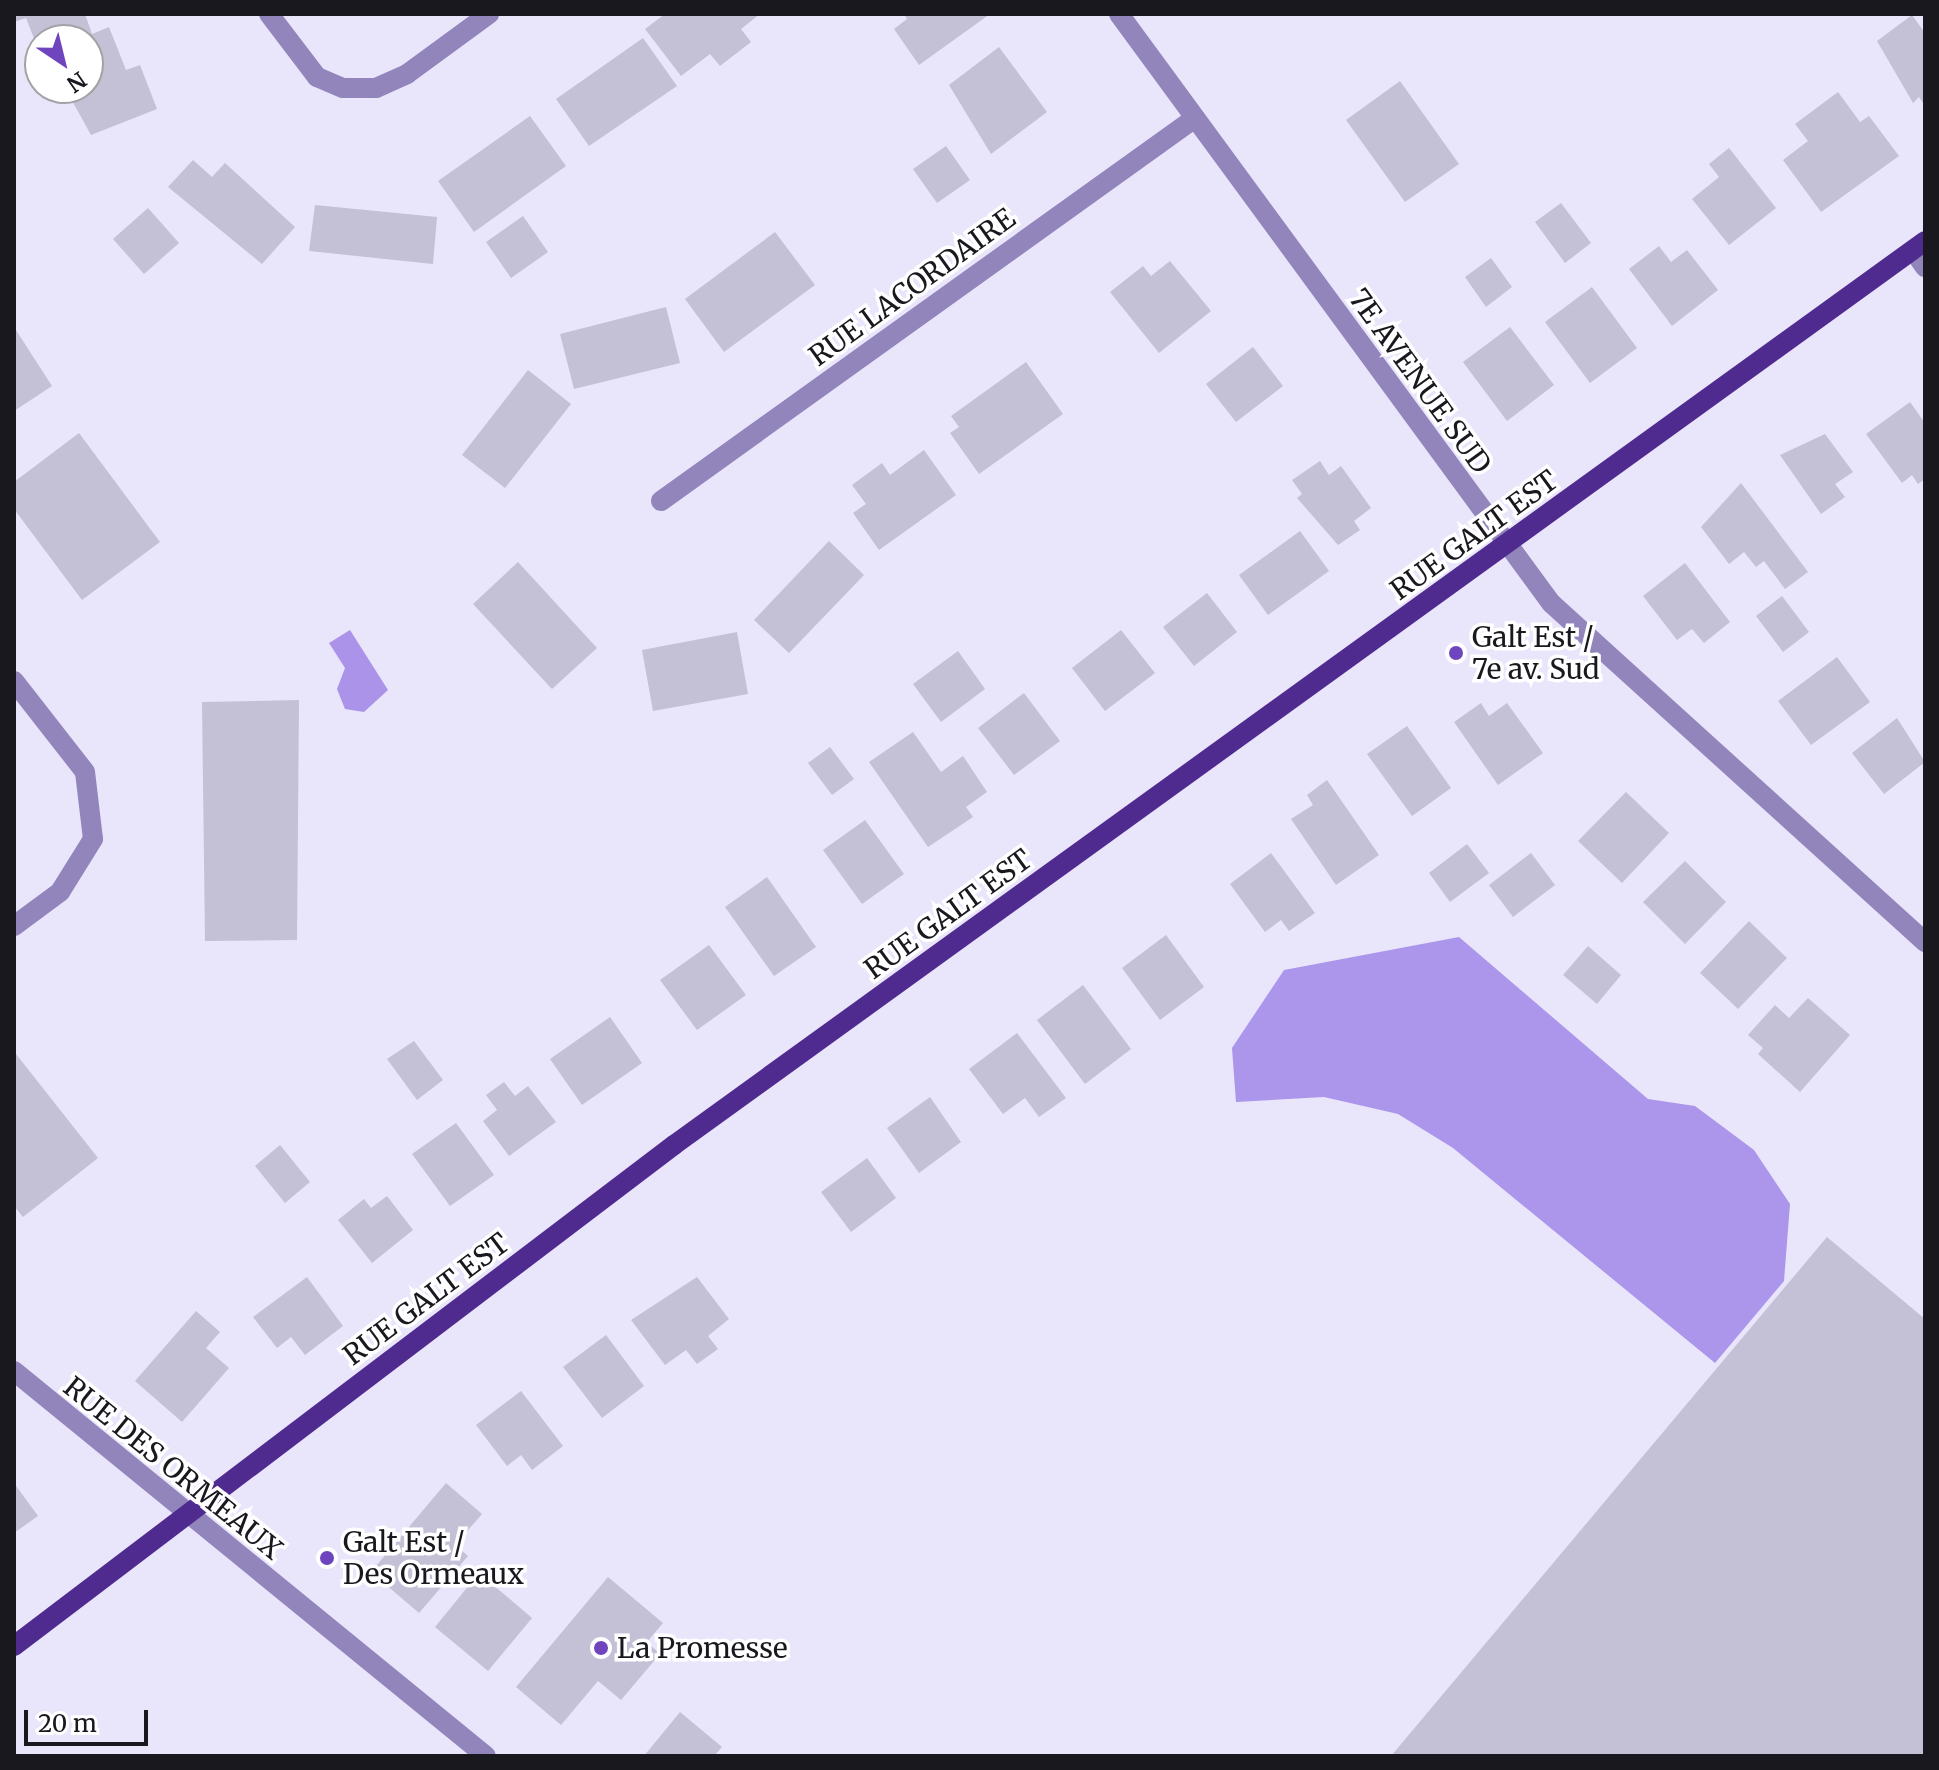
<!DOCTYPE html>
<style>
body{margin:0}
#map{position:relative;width:1939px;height:1770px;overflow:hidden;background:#e9e5fb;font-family:Merriweather,serif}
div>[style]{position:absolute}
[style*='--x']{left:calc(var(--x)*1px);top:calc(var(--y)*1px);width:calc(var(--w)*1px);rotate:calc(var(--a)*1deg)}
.forest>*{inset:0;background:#ac96eb}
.water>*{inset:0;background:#aa93e8}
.building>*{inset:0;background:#c4c0d5}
.minor>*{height:20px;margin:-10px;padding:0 10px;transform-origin:10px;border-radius:10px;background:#9285bc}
.major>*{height:20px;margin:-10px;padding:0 10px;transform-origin:10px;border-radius:10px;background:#502b8f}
.dots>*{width:22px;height:22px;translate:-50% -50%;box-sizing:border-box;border:4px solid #fff;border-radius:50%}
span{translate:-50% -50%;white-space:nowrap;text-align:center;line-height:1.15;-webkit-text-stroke:7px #fff;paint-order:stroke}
.street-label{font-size:28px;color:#1a181f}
.poi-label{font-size:28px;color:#1a181f}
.left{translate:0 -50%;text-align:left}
.frame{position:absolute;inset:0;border:16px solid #1a181f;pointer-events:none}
.north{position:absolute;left:24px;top:24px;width:80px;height:80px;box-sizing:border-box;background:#fff;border:2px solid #a3a3a5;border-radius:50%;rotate:145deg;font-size:22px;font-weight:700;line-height:32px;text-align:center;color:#1a181f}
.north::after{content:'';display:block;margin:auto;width:28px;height:36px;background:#6f45bd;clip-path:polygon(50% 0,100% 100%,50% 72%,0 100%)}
.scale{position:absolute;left:24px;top:1710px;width:124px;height:36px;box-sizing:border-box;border:4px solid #1a181f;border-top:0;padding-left:10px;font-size:24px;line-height:28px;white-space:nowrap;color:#1a181f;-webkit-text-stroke:6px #fff;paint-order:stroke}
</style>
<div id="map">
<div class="forest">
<i style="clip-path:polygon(1459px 937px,1648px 1099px,1695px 1106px,1754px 1150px,1790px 1204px,1784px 1281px,1715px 1363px,1453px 1148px,1398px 1114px,1324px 1097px,1236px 1102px,1232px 1048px,1284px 970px)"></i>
</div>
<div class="water">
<i style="clip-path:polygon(350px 630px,388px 690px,364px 712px,345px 709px,337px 689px,345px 668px,329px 643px)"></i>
</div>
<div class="building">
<i style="clip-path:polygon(14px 14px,85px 14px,92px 34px,109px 27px,126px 70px,140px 65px,157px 109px,91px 135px,65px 88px,88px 88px,88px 40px,40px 40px,40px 54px,26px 18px,14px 22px)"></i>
<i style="clip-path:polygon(665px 14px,760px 14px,741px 29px,751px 42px,720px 66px,710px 54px,681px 76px,645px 29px)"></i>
<i style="clip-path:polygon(904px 14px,990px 14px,919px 65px,894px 29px,907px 19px)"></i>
<i style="clip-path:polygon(1912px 15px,1925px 33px,1925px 106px,1919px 97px,1913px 103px,1877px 41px)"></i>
<i style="clip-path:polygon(643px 38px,677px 86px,589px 146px,556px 99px)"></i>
<i style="clip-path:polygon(999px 47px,1047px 112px,991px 154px,949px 85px)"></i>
<i style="clip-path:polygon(1400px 81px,1459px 164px,1405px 202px,1346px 120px)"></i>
<i style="clip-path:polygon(1838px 92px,1860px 122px,1869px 116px,1899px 156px,1821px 212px,1783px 160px,1808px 141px,1795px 124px)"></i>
<i style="clip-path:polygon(530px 116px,566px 166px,474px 232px,438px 181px)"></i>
<i style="clip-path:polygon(946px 146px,970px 180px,937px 203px,913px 169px)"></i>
<i style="clip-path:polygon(1729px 148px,1776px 208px,1729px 245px,1692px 199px,1719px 177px,1709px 164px)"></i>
<i style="clip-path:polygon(193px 160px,212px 177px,225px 163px,295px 227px,262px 264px,168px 187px)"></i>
<i style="clip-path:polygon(1561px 203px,1591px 243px,1565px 263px,1535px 222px)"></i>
<i style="clip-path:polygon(315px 205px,437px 217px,433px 264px,309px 251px)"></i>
<i style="clip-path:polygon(148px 208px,179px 243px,144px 274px,113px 239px)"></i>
<i style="clip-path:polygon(523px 216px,548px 252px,511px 278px,486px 242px)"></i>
<i style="clip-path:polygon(775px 232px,815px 285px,724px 352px,685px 299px)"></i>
<i style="clip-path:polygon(1659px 246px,1671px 262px,1687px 250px,1718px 290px,1672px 326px,1629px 269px)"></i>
<i style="clip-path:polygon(1491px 258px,1512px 287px,1486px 307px,1465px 277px)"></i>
<i style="clip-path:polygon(1170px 261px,1211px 311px,1159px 353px,1110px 292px,1143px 266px,1151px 276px)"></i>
<i style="clip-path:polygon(1592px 287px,1637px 348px,1590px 383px,1545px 322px)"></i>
<i style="clip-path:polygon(666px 307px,680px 363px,574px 389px,560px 334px)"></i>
<i style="clip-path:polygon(14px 327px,52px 386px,14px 411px)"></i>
<i style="clip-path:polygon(1510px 327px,1554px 385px,1507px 421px,1463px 362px)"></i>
<i style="clip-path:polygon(1253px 347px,1283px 386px,1236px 422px,1206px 384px)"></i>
<i style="clip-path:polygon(1026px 362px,1063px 414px,979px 474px,950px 433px,959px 427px,951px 416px)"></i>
<i style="clip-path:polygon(528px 370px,571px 404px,505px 488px,462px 455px)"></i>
<i style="clip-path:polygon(1910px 402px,1925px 423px,1925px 479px,1918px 484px,1912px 475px,1902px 483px,1866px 434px)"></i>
<i style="clip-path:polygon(79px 433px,160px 542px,82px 600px,14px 509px,14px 482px)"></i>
<i style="clip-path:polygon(1825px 434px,1853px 472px,1835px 484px,1845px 497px,1821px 514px,1780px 455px)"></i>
<i style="clip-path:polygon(924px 450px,956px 495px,879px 550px,853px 513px,866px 504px,852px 485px,882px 463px,890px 475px)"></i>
<i style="clip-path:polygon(1320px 461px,1329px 475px,1341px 466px,1371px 508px,1354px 521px,1360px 530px,1338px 545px,1297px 498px,1302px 494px,1292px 480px)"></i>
<i style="clip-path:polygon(1741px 483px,1808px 572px,1785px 589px,1764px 561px,1756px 567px,1744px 552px,1729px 564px,1701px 527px)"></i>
<i style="clip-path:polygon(1300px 531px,1329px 571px,1268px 615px,1239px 575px)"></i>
<i style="clip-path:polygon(829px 541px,864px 575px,789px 653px,754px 620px)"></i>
<i style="clip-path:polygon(518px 562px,597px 648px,552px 689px,473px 604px)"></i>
<i style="clip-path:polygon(1685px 563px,1730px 622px,1704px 643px,1692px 629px,1677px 640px,1643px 596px)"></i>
<i style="clip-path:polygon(1207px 593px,1237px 632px,1194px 666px,1163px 627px)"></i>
<i style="clip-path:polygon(1782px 596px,1809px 632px,1783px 652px,1756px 616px)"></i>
<i style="clip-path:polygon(1121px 630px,1155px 673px,1105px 711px,1072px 668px)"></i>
<i style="clip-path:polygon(737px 632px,748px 694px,653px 711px,642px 650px)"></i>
<i style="clip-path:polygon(958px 651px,985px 689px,941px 722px,913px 684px)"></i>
<i style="clip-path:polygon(1837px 657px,1870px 702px,1811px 745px,1778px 701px)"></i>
<i style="clip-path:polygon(1024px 693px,1060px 741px,1014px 775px,978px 728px)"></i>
<i style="clip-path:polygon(299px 700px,297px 940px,205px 941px,202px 702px)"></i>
<i style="clip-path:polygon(1481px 703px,1489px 716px,1507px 703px,1543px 753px,1498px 785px,1454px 722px)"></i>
<i style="clip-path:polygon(1897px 718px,1925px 762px,1884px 794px,1852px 753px)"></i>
<i style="clip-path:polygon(1407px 726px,1451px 788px,1412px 816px,1367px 754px)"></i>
<i style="clip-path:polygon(913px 732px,941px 772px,963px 756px,987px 792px,966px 807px,973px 817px,928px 847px,869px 762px)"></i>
<i style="clip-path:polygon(830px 747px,854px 779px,832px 795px,808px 763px)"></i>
<i style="clip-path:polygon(1327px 780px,1379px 855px,1336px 885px,1291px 819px,1313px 805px,1307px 795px)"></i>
<i style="clip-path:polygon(1626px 792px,1669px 833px,1622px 883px,1578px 841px)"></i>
<i style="clip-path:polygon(865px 820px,904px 874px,862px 904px,823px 850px)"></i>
<i style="clip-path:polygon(1467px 844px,1489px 873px,1450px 902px,1429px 873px)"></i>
<i style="clip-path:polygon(1271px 853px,1315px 913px,1289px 931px,1281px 920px,1265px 932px,1230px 884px)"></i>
<i style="clip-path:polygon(1531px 853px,1555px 885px,1513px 917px,1489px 885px)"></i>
<i style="clip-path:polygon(1685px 861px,1726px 902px,1685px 944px,1643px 902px)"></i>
<i style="clip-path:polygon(767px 877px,816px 947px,774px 976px,725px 907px)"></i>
<i style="clip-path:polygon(1749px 921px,1787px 958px,1738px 1009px,1700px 973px)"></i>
<i style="clip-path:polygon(1166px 935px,1204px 987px,1160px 1020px,1122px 968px)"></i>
<i style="clip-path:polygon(709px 945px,746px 995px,697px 1030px,660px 980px)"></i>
<i style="clip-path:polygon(1588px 946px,1621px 975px,1597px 1004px,1563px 975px)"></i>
<i style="clip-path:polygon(1083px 985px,1131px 1049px,1085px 1084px,1037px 1020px)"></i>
<i style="clip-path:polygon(1808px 998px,1850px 1035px,1800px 1092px,1758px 1054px,1763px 1048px,1748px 1035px,1775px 1005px,1789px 1018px)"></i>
<i style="clip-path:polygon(610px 1017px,642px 1063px,582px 1105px,550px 1059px)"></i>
<i style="clip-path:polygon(1017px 1033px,1066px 1098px,1039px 1117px,1025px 1098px,1003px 1114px,969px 1069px)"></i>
<i style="clip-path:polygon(414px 1041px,443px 1080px,417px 1100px,387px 1059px)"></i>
<i style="clip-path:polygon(16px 1054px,98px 1158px,23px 1217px,14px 1206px)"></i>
<i style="clip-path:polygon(504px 1082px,515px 1096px,528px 1086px,556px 1122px,509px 1156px,483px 1121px,497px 1110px,486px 1095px)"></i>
<i style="clip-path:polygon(930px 1097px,961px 1142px,919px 1173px,887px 1128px)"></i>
<i style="clip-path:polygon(456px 1123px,494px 1175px,450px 1206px,412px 1154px)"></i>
<i style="clip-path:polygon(280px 1145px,310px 1182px,285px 1203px,255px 1166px)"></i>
<i style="clip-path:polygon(867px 1158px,896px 1198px,851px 1232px,821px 1192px)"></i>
<i style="clip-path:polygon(387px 1196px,413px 1230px,372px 1263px,338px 1220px,364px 1199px,371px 1208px)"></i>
<i style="clip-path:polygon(1827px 1237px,1925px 1319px,1925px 1756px,1391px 1756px)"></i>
<i style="clip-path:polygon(307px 1277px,343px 1326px,305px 1355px,291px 1337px,277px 1348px,253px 1317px)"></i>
<i style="clip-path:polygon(697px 1277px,729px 1319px,708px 1336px,718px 1349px,697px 1364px,686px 1350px,665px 1365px,631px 1320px)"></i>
<i style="clip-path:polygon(196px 1311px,220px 1332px,206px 1348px,229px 1368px,182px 1422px,135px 1381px)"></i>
<i style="clip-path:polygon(606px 1335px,644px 1386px,602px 1418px,563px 1367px)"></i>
<i style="clip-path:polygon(521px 1391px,563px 1446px,532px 1470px,521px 1455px,507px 1466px,476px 1425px)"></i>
<i style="clip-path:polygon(14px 1483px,38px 1516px,14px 1533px)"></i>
<i style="clip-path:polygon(446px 1483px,482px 1514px,455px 1545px,468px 1556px,419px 1613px,371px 1572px)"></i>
<i style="clip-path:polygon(479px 1573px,532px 1618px,488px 1671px,435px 1627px)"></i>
<i style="clip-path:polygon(608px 1577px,663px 1623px,647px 1642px,660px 1654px,621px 1700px,598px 1681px,561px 1725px,516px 1687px)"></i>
<i style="clip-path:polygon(680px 1712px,722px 1747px,714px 1756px,644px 1756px)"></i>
</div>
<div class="minor">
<i style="--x:269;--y:14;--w:79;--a:52.7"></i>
<i style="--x:317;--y:77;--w:28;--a:23"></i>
<i style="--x:343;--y:88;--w:33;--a:0"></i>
<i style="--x:376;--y:88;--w:34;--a:-24"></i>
<i style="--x:407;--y:74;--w:102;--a:-36.2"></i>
<i style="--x:1119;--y:14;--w:730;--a:53.74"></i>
<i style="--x:1551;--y:603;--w:505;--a:42.19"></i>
<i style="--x:1913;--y:250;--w:21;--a:55"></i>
<i style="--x:661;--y:501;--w:657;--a:-35.65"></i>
<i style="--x:14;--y:681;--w:115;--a:52"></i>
<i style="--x:85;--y:772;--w:67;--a:83.2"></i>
<i style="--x:93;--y:839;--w:62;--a:121.9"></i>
<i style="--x:60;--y:892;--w:57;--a:143.5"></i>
<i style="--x:14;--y:1371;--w:609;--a:39.2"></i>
</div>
<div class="major">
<i style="--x:14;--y:1646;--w:829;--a:-37.2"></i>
<i style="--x:674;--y:1145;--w:1543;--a:-35.85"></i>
</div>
<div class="dots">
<i style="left:1456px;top:653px;background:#6f45bd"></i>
<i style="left:327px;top:1558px;background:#6f45bd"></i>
<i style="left:601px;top:1648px;background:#6f45bd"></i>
</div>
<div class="street-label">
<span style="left:912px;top:287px;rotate:-36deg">RUE LACORDAIRE</span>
<span style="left:1420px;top:381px;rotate:54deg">7E AVENUE SUD</span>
<span style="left:1474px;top:535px;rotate:-36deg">RUE GALT EST</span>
<span style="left:948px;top:914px;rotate:-36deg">RUE GALT EST</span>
<span style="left:426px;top:1299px;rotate:-37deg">RUE GALT EST</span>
<span style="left:173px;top:1468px;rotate:39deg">RUE DES ORMEAUX</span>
</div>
<div class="poi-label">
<span class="left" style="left:1472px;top:653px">Galt Est /<br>7e av. Sud</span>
<span class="left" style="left:343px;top:1558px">Galt Est /<br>Des Ormeaux</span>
<span class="left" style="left:617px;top:1648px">La Promesse</span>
</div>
<div class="frame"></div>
<div class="north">N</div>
<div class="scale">20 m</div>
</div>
